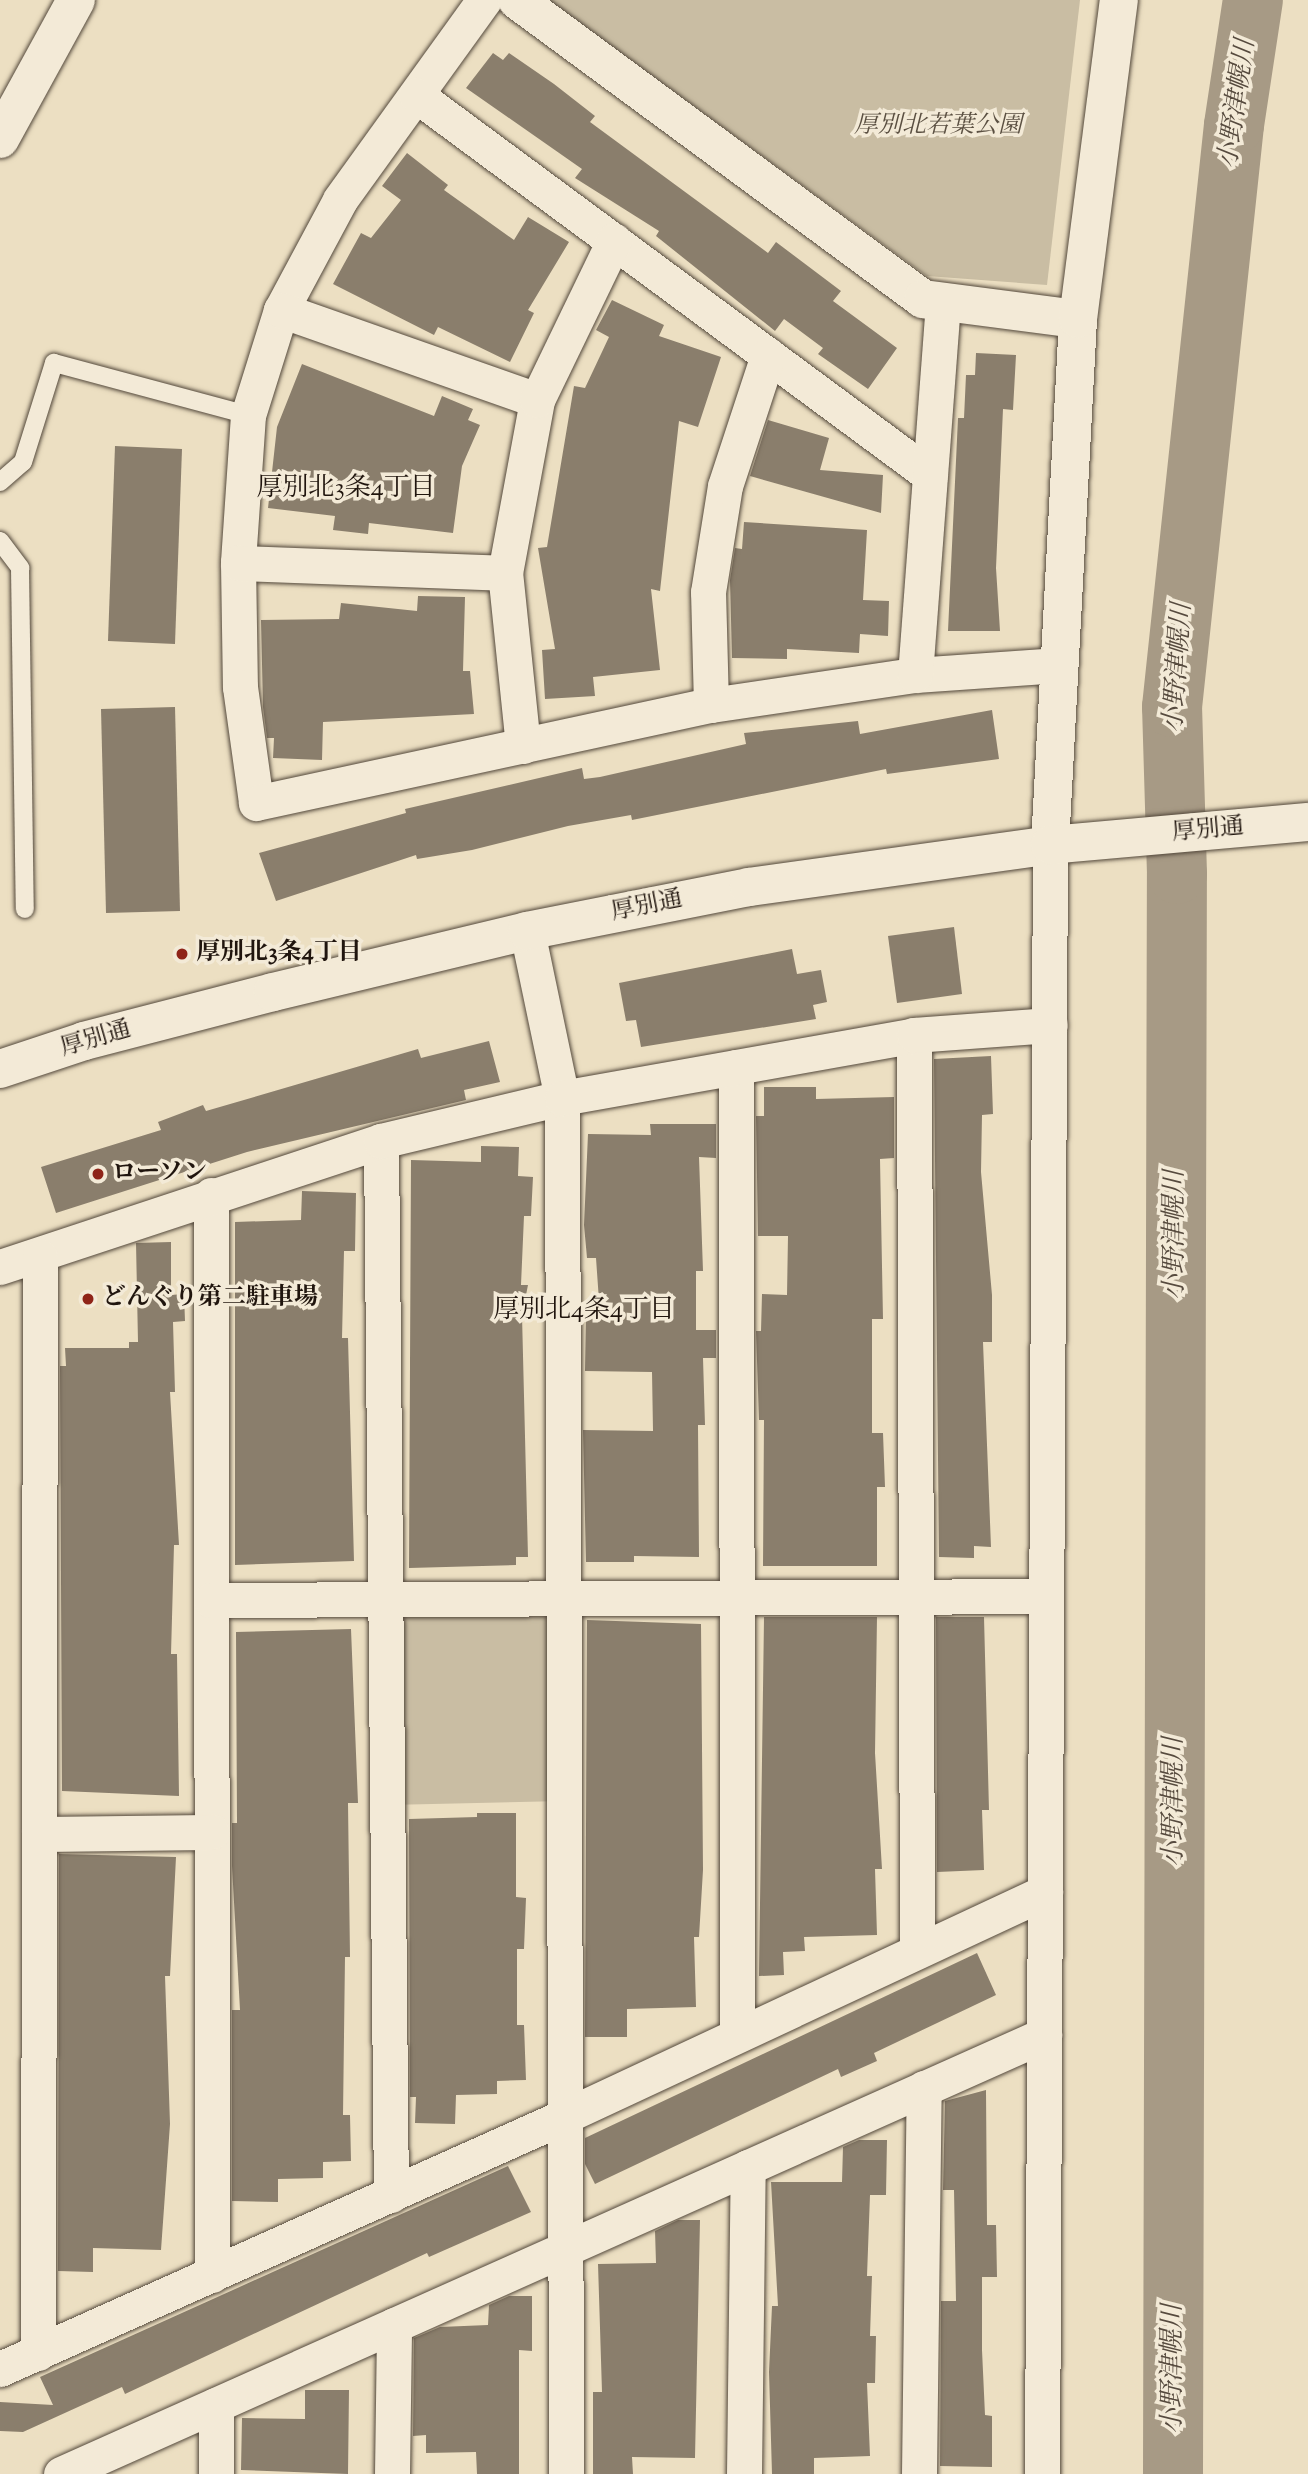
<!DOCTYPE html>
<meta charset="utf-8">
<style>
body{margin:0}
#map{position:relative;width:1308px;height:2474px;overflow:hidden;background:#ecdfc2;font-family:"Sorts Mill Goudy","Noto Serif JP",serif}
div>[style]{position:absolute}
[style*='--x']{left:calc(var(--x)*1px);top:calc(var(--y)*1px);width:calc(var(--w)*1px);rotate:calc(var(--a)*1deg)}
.green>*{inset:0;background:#c9bda3}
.river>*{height:60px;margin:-30px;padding:0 30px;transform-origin:30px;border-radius:30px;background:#a79a85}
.building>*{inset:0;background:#8a7e6c}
.roads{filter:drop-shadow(0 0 2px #53483b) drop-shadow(0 0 2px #53483b)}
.lane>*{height:18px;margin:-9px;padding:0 9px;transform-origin:9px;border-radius:9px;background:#f3ead7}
.street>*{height:35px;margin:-17.5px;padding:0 17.5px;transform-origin:17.5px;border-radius:17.5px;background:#f3ead7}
.secondary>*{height:38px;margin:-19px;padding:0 19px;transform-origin:19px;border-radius:19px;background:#f3ead7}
.dots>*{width:19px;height:19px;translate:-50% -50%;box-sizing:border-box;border:4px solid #f3ead7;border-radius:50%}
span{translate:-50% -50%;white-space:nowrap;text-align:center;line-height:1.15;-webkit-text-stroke:7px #f3ead7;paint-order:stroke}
.park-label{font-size:24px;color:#5b5042;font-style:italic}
.street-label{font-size:24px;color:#20150e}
.poi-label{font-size:24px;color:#20150e;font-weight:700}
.left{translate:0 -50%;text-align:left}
.water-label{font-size:26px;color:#564a3e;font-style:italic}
.neighbourhood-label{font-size:26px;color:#20150e}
</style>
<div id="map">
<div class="green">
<i style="clip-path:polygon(548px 0,1080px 0,1047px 285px,927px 276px)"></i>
<i style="clip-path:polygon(563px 1598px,564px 1801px,388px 1805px,385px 1599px)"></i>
</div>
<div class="river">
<i style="--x:1173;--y:2474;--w:1600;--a:-89.86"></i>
<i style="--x:1177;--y:874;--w:167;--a:-91.7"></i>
<i style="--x:1172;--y:707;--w:585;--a:-83.92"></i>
<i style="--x:1234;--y:125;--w:126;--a:-81.4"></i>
</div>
<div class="building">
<i style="clip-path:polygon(493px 53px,503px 60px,509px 53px,554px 84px,595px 116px,590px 122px,768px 253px,776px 242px,841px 291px,833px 301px,897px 348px,868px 389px,818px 354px,823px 348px,784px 319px,775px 331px,656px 236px,659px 231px,575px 178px,582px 169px,466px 88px)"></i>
<i style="clip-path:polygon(407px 153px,448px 185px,444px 190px,514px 240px,528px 217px,569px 242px,528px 310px,534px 313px,510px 362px,438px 327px,434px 335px,333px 284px,361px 233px,371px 238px,401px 200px,382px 186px)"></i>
<i style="clip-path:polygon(612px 300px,664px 325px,659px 336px,721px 357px,698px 427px,679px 421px,660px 591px,651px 589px,660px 670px,593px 677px,595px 696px,545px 699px,542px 650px,555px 649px,538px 548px,547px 547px,574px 386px,585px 388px,609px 337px,596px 330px)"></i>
<i style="clip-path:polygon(976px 353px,1016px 355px,1013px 410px,1003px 409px,996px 568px,1000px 631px,948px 631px,958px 418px,964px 418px,966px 375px,975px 375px)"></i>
<i style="clip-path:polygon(302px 364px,434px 416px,442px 396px,473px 409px,468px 420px,480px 425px,462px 466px,453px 533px,369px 523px,368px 534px,333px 530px,335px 516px,268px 508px,277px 427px)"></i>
<i style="clip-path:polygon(768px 420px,829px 438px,820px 470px,883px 475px,881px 513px,750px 476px)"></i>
<i style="clip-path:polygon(115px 446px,182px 449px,175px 644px,108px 641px)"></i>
<i style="clip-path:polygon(744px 522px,867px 530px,863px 600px,889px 601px,888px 636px,860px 634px,859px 653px,787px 649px,787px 659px,732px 658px,730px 580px,735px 548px,742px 549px)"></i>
<i style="clip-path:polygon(418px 596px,465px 597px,463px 671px,470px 671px,474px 714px,323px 722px,322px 760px,273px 758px,274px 738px,267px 738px,263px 707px,261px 620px,339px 619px,341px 603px,417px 611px)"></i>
<i style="clip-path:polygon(175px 707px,180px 911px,106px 913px,101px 709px)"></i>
<i style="clip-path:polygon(992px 710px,999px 759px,887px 774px,886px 769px,632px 820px,631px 815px,568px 826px,472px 850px,417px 859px,416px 855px,276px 901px,259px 853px,406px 813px,405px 809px,582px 768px,584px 779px,600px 777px,746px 744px,744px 733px,858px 721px,860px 734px)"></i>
<i style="clip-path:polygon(954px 927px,962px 994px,897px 1003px,888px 936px)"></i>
<i style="clip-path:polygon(792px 949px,797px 974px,821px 970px,827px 1002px,813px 1005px,816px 1019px,641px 1047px,636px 1020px,626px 1021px,619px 983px)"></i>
<i style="clip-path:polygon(489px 1041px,500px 1082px,464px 1090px,466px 1100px,247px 1152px,56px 1213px,41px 1167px,161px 1130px,158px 1122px,203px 1105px,206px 1111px,418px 1049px,421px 1058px)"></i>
<i style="clip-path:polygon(991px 1056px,993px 1114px,982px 1115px,981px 1172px,992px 1295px,992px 1342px,983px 1342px,991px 1547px,974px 1546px,974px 1558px,939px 1557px,934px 1059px)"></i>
<i style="clip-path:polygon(764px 1087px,816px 1087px,816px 1099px,894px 1097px,894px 1158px,880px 1159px,883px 1319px,872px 1319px,872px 1433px,883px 1433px,885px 1487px,877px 1487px,877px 1566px,763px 1566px,764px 1420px,759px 1420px,756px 1331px,761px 1331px,762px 1294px,787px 1295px,788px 1236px,758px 1236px,756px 1116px,764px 1116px)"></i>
<i style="clip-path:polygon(650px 1124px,716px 1124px,716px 1158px,699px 1157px,703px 1271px,696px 1271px,696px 1330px,716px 1330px,716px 1358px,703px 1358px,705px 1425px,698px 1425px,699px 1557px,634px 1556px,634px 1562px,586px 1562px,583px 1430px,653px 1431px,652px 1372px,585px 1371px,586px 1315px,600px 1315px,596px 1258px,587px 1258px,584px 1225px,588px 1134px,651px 1135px)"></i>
<i style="clip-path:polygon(481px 1146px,519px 1147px,518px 1176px,533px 1177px,531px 1216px,524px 1216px,521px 1285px,528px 1285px,522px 1315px,528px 1557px,516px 1557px,516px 1565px,409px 1568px,411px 1160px,481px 1162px)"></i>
<i style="clip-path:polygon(302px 1191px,356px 1193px,355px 1251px,344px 1251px,342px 1338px,348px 1338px,354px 1561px,235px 1565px,235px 1222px,301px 1220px)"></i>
<i style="clip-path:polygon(171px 1242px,171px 1295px,184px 1294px,185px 1321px,173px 1322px,175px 1392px,170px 1392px,179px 1545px,174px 1545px,171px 1654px,177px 1654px,179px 1796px,62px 1791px,60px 1366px,66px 1366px,65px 1348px,129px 1348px,129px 1342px,138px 1342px,136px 1243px)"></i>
<i style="clip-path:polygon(764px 1617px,877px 1617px,875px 1753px,882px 1869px,875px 1869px,877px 1935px,804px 1937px,805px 1951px,783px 1952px,784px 1975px,759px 1976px)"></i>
<i style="clip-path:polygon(936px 1617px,984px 1617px,989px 1810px,982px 1810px,984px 1870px,937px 1872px)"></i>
<i style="clip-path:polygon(587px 1620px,701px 1624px,703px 1870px,699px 1937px,694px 1937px,696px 2007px,627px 2009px,627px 2037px,585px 2037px)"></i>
<i style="clip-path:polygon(351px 1629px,358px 1803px,348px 1803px,350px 1957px,345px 1957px,343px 2115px,350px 2115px,351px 2161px,323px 2162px,323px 2178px,278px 2179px,278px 2202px,232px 2201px,232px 2010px,240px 2010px,232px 1866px,232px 1823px,237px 1823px,236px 1632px)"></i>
<i style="clip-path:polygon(477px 1813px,516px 1813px,516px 1897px,526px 1898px,524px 1949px,517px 1949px,517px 2025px,524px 2025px,526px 2080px,497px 2081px,497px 2094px,456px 2095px,455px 2124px,415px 2123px,416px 2097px,410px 2097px,409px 1819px,477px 1817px)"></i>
<i style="clip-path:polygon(59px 1854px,176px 1857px,170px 1976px,165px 1976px,170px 2124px,161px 2250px,93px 2248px,93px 2272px,58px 2271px)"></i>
<i style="clip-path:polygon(977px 1953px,996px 1995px,874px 2053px,877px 2061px,841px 2077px,838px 2069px,595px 2184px,585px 2164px,585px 2138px)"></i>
<i style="clip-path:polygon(986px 2090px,987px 2225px,996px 2225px,997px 2277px,982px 2277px,982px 2350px,985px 2415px,992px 2416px,992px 2467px,940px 2466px,941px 2301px,956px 2301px,954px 2190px,943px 2190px,945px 2101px)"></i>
<i style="clip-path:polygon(859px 2140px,887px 2140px,886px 2195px,870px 2195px,867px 2276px,872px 2276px,870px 2336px,876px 2336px,875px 2383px,867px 2383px,870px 2456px,814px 2458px,814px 2474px,772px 2474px,769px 2372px,772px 2306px,778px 2306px,771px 2182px,842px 2182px,843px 2147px)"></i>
<i style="clip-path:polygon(508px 2166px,531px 2212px,429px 2257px,427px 2253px,125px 2394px,122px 2387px,23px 2432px,0 2431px,0 2402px,53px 2405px,40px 2377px)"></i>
<i style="clip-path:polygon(678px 2220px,700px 2220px,695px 2458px,632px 2457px,633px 2474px,593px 2474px,593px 2392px,602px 2392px,598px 2264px,656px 2263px,655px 2231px)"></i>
<i style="clip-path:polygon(509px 2296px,532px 2296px,532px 2351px,519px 2350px,519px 2474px,477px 2474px,476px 2452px,426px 2453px,426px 2435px,413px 2436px,414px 2338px,440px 2327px,488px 2325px,489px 2305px)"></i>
<i style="clip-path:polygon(305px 2390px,349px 2390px,348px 2474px,241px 2470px,242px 2418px,305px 2419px)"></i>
</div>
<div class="roads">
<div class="lane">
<i style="--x:0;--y:482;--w:30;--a:-41"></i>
<i style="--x:23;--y:462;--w:104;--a:-72.6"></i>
<i style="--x:54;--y:363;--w:201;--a:15"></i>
<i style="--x:0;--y:541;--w:34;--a:53"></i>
<i style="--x:20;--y:568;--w:341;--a:89.2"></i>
</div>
<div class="street">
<i style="--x:484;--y:0;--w:246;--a:125.8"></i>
<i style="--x:340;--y:200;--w:125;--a:118.2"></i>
<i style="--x:281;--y:310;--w:110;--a:107.4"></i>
<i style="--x:248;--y:415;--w:148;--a:93.9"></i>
<i style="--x:238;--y:563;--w:124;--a:89.1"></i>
<i style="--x:240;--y:687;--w:117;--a:82.1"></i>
<i style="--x:256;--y:803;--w:465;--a:-12.2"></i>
<i style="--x:711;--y:705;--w:206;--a:-8.4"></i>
<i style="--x:915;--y:675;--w:144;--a:-4"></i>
<i style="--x:416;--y:95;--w:639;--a:36.48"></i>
<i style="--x:281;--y:310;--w:271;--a:19.4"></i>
<i style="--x:238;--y:563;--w:267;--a:2.1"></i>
<i style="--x:915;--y:675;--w:374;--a:-85.7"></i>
<i style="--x:711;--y:705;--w:113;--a:-91.5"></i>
<i style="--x:708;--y:592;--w:107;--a:-80.9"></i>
<i style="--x:725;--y:486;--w:138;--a:-71.8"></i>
<i style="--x:523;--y:746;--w:174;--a:-95.9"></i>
<i style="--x:505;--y:573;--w:176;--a:-79.5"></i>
<i style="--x:537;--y:400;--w:177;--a:-64.2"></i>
<i style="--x:527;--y:931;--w:171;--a:78.2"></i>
<i style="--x:562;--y:1098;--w:1376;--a:89.83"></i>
<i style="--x:914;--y:1035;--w:916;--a:89.81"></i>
<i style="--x:736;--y:1067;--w:968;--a:89.94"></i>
<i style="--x:381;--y:1141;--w:1054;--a:89.46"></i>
<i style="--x:211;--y:1195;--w:1080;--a:89.95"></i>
<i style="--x:0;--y:1267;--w:401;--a:-18.3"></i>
<i style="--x:381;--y:1141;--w:186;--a:-13.4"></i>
<i style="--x:562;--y:1098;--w:358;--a:-10.1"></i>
<i style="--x:914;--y:1035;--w:136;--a:-4.2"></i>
<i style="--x:211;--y:1600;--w:835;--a:-0.27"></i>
<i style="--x:39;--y:1834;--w:173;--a:-0.7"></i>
<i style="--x:38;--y:2353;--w:1097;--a:-89.9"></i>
<i style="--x:0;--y:2369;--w:619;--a:-24.12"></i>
<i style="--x:565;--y:2116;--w:530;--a:-25.02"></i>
<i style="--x:61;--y:2474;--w:1077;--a:-24.07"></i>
<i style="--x:216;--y:2474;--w:69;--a:-90"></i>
<i style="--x:392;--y:2474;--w:149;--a:-89.2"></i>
<i style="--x:744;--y:2474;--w:307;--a:-89.3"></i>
<i style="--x:919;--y:2474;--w:386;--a:-89.3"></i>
<i style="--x:1042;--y:2474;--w:1629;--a:-89.72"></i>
</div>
<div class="secondary">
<i style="--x:517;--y:0;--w:504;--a:36.37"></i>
<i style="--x:923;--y:299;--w:156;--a:7.4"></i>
<i style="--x:0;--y:139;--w:158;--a:-61.3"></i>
<i style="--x:1050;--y:845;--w:527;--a:-86.95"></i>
<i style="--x:1078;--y:319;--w:322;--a:-82.7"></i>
<i style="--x:0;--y:1069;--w:89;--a:-18.4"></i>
<i style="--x:84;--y:1041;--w:195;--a:-14.5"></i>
<i style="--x:273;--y:992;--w:261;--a:-13.5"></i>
<i style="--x:527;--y:931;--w:226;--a:-11.2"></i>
<i style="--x:749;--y:887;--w:304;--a:-7.9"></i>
<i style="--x:1050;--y:845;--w:259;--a:-5.1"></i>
</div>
</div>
<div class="dots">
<i style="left:182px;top:954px;background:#8f2418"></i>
<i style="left:98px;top:1174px;background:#8f2418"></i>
<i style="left:88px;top:1299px;background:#8f2418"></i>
</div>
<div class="park-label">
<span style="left:938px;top:127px">厚別北若葉公園</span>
</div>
<div class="street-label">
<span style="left:1208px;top:831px;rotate:-5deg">厚別通</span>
<span style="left:647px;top:907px;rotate:-11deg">厚別通</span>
<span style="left:96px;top:1040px;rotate:-16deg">厚別通</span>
</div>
<div class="poi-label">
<span class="left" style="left:196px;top:954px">厚別北3条4丁目</span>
<span class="left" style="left:112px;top:1174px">ローソン</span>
<span class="left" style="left:102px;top:1299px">どんぐり第二駐車場</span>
</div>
<div class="water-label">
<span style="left:1238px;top:104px;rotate:-82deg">小野津幌川</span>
<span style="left:1179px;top:668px;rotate:-86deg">小野津幌川</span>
<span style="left:1176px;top:1235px;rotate:-90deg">小野津幌川</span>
<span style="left:1175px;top:1802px;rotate:-90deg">小野津幌川</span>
<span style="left:1174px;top:2369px;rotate:-90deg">小野津幌川</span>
</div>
<div class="neighbourhood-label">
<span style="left:346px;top:489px">厚別北3条4丁目</span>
<span style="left:584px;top:1311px">厚別北4条4丁目</span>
</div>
</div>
